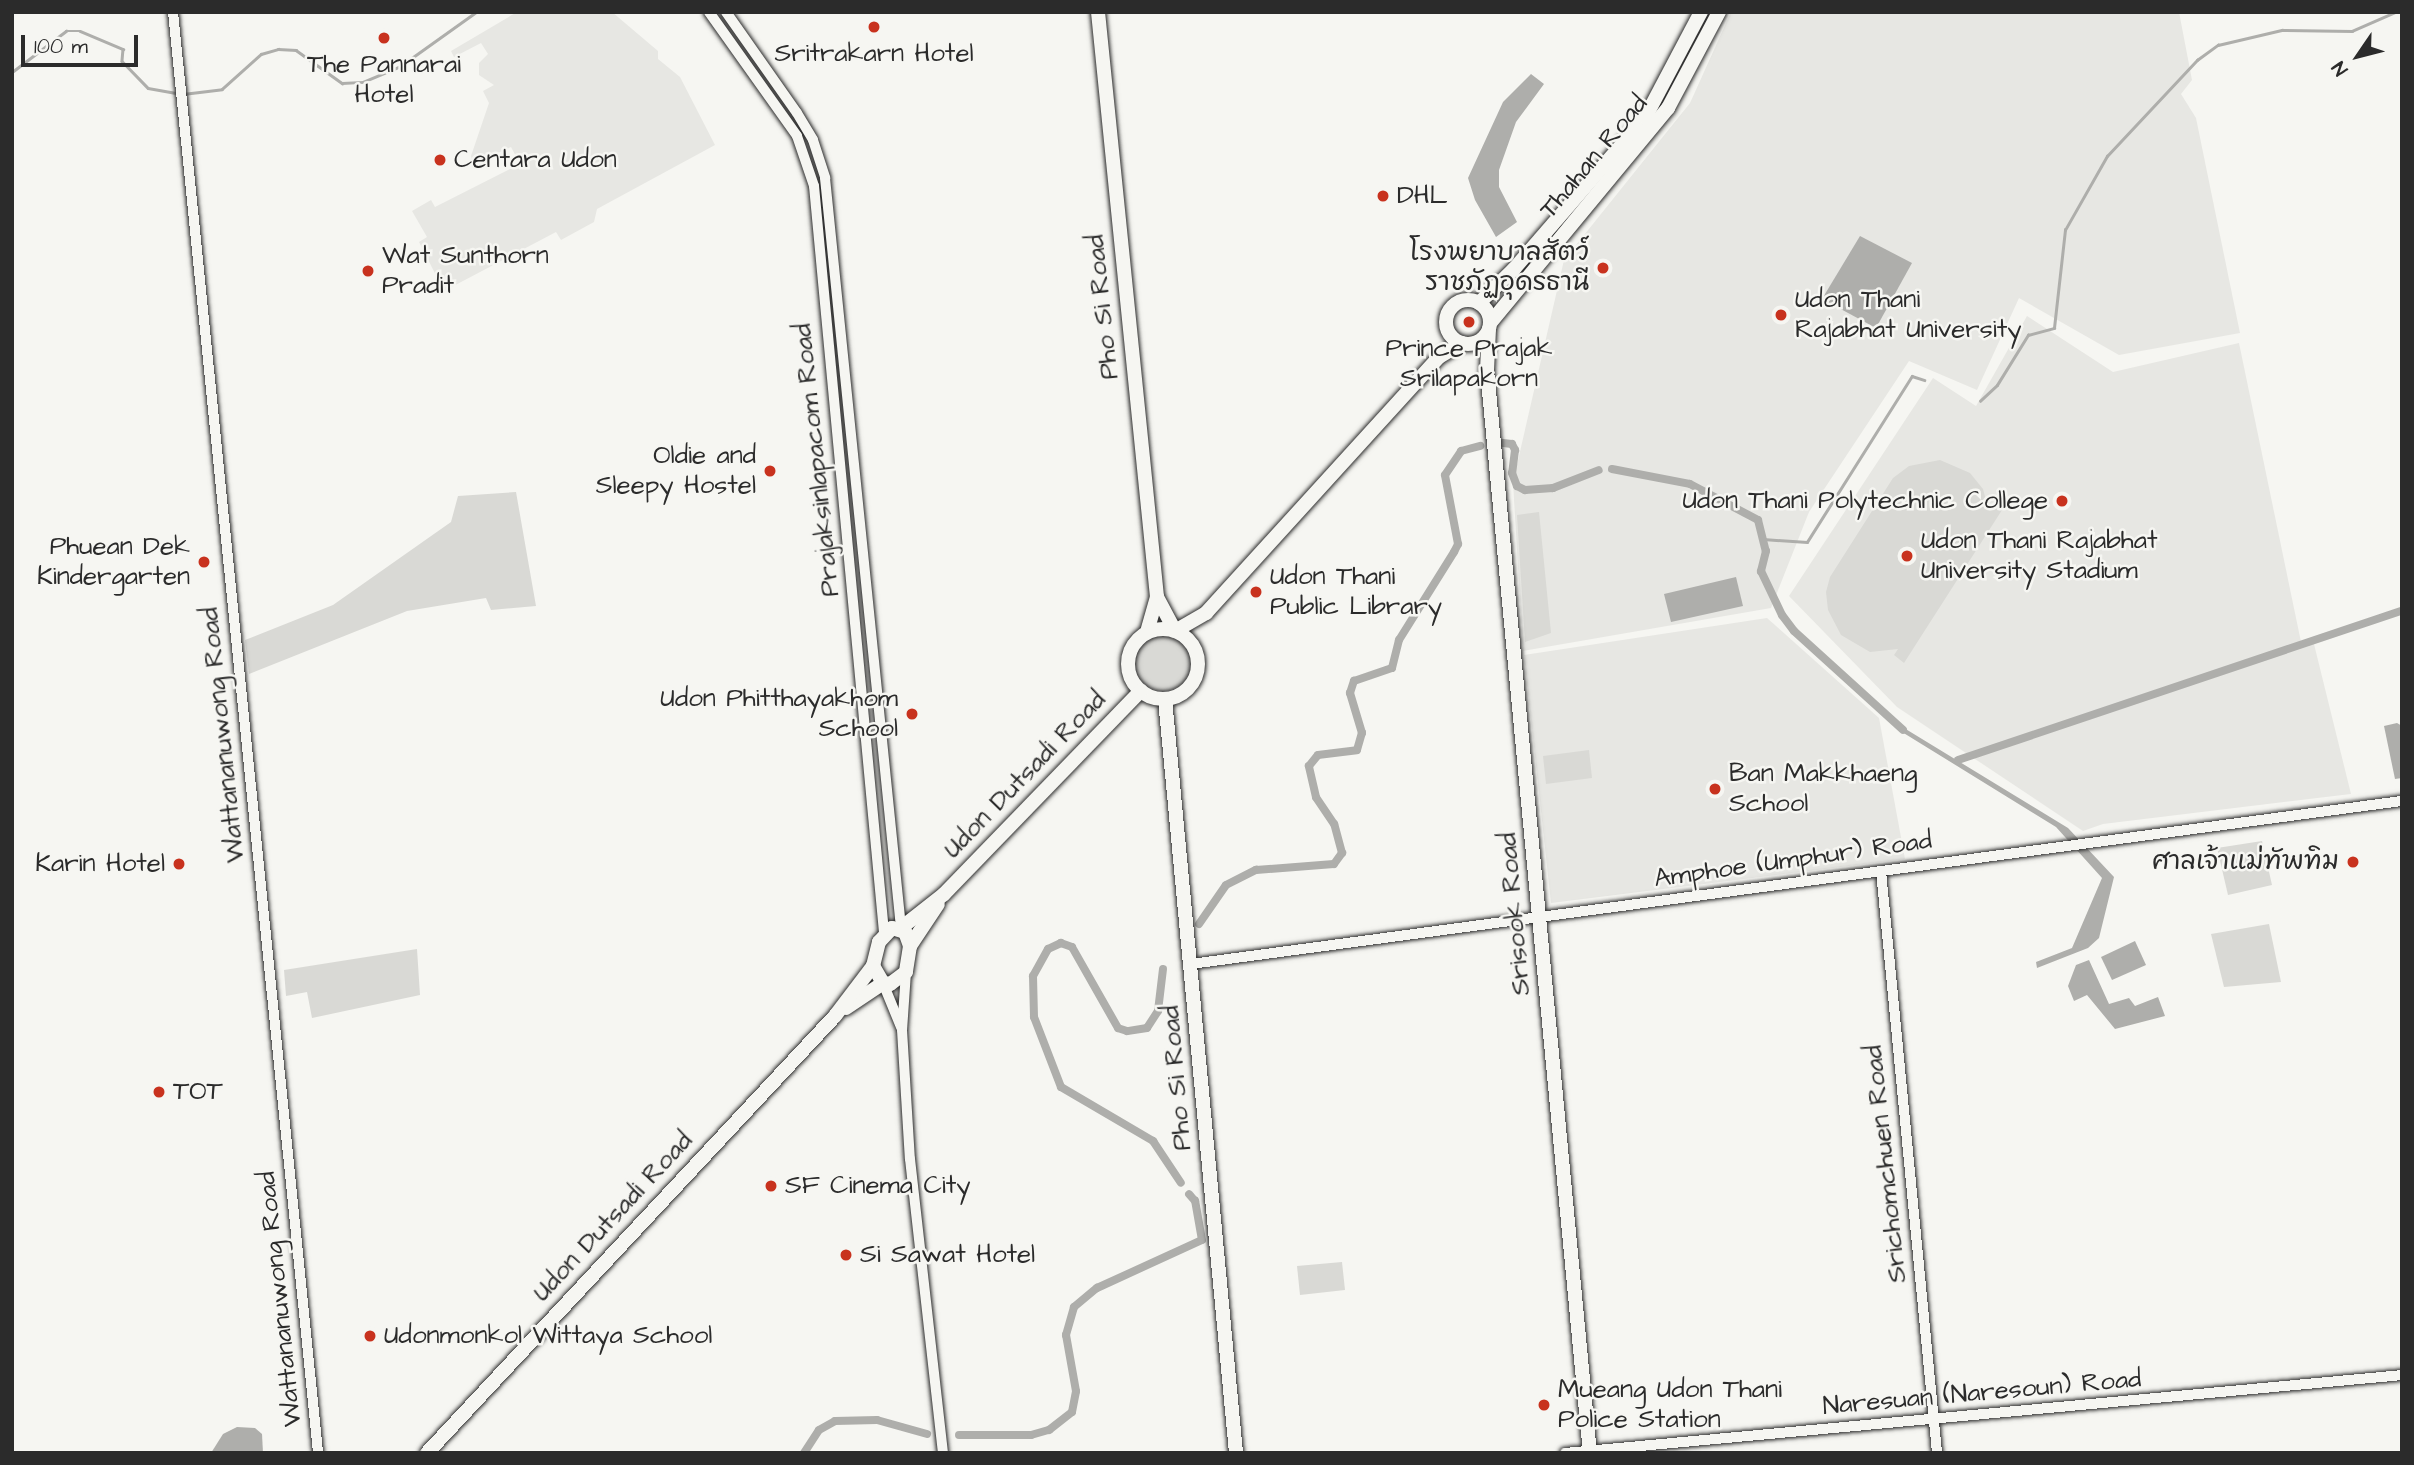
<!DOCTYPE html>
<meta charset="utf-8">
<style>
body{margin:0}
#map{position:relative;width:2414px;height:1465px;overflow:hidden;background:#f6f6f2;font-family:"Architects Daughter","Playpen Sans Thai",sans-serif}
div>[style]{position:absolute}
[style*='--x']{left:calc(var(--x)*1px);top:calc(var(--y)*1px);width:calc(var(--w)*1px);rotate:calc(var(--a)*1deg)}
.built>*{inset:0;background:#e7e7e3}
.green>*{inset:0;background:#d9d9d5}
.round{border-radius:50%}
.water>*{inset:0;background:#aeaeab}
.stream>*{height:2.5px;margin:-1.25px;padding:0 1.25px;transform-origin:1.25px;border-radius:1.25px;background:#aeaeab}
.canal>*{height:8px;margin:-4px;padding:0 4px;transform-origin:4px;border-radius:4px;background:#aeaeab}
.roads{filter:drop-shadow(0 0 2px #2b2b2b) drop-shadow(0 0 2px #2b2b2b)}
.minor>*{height:10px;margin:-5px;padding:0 5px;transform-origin:5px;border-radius:5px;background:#f6f6f2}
.major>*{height:14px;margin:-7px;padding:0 7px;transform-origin:7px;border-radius:7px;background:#f6f6f2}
.major>.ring{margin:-7px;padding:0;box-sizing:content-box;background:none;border:14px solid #f6f6f2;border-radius:50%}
.dots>*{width:19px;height:19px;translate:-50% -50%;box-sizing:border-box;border:4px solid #f6f6f2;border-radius:50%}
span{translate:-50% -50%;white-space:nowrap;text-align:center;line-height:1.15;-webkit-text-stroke:5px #f6f6f2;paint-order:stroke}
.poi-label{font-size:26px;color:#2b2b2b}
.left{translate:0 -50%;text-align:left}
.right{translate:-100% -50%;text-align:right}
.street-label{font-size:26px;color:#2b2b2b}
.frame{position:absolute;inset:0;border:14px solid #2b2b2b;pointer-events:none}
.north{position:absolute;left:2323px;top:21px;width:70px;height:70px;-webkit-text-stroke:5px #f6f6f2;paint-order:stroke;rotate:235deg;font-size:19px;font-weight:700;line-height:28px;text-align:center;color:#2b2b2b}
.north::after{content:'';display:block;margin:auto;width:24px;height:32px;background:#2b2b2b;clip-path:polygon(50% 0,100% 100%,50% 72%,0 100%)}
.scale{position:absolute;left:21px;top:35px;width:117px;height:32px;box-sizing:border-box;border:4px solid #2b2b2b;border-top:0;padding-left:9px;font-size:21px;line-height:24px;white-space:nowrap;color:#2b2b2b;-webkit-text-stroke:5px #f6f6f2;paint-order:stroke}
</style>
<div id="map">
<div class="built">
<i style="clip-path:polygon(517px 12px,612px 12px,658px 51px,658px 59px,680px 77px,715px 145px,597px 209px,594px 222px,561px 240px,556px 232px,444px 291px,419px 242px,427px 237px,412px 211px,431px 200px,435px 207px,520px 164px,511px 147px,473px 164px,471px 156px,489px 103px,483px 91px,494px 85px,479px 75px,479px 63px,488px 54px,481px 43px,454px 57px,451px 51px)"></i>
<i style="clip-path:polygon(1731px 12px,2179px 12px,2192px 80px,2181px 94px,2196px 118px,2240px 333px,2119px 355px,2019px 298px,1977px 390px,1909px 361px,1809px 512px,1771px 608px,1523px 651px,1513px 482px,1564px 260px,1690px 103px)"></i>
<i style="clip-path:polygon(2027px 316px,2113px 372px,2239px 343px,2301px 642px,2313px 640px,2351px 794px,2103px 824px,2083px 831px,1897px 707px,1789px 596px,1933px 378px,1976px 406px)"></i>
<i style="clip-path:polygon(1767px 618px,1879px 718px,1905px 859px,1551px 903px,1524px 655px)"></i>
</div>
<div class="green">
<i style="clip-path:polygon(1940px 460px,1970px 473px,1983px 489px,1988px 508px,1992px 504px,2002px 510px,1904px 663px,1894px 655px,1898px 649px,1870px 652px,1841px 635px,1828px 610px,1826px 592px,1830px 577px,1893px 478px,1909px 466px)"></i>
<i style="clip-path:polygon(516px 492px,536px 606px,491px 610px,486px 598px,407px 611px,249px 674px,245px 640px,333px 605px,451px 522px,458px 496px)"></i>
<i style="clip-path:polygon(1539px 512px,1551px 633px,1525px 642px,1517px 515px)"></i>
<i class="round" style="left:1135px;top:635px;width:56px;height:56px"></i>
<i style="clip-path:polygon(1589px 750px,1592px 778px,1546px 784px,1543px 756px)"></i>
<i style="clip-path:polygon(2262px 841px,2272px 885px,2228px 895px,2217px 848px)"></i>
<i style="clip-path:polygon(2269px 924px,2281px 982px,2224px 987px,2211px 934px)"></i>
<i style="clip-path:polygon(417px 949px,420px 995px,312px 1018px,307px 992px,286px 996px,284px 970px)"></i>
<i style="clip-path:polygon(1342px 1262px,1345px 1290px,1300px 1295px,1297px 1266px)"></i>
</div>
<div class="water">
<i style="clip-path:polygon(1531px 74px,1544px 84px,1516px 122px,1499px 170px,1499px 187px,1517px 222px,1496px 237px,1475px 200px,1468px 178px,1503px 102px)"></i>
<i style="clip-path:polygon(1860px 236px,1912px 263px,1876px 328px,1822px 299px)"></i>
<i style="clip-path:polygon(1736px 577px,1743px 606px,1671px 622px,1664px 594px)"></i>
<i style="clip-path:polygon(2397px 723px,2402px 726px,2402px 778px,2395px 779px,2384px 726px)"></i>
<i style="clip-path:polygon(1904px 728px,2068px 828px,2114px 877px,2099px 938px,2088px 948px,2037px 968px,2036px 962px,2072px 948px,2102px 878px,2056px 827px,1902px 732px)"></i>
<i style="clip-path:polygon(2135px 941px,2146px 965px,2112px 980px,2101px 957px)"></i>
<i style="clip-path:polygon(2089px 960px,2109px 1004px,2129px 998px,2135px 1006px,2158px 997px,2165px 1016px,2115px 1029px,2087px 995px,2074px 1001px,2068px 986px,2076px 965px)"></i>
<i style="clip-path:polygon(237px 1427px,255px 1428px,262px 1434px,263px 1453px,211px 1453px,223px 1434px)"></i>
</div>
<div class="stream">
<i style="--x:12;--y:72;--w:68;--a:-37.2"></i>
<i style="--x:66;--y:31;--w:14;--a:0"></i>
<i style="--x:80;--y:31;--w:47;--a:22.7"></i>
<i style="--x:123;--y:49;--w:12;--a:95"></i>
<i style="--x:122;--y:61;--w:37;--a:46"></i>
<i style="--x:148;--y:88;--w:28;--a:10"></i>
<i style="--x:183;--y:94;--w:39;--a:-7"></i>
<i style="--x:222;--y:89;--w:52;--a:-41.9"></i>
<i style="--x:261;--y:54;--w:18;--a:-16"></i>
<i style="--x:278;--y:49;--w:18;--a:3"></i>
<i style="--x:296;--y:50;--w:57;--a:35.7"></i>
<i style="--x:342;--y:83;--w:21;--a:-3"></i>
<i style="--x:363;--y:82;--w:39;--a:-23"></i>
<i style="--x:399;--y:67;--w:95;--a:-35.5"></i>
<i style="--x:1980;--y:401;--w:23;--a:-43"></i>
<i style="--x:1997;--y:385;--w:59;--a:-58.2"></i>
<i style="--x:2028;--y:335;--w:27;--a:-15"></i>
<i style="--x:2054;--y:328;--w:99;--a:-83.6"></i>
<i style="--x:2065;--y:230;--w:85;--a:-60.4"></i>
<i style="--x:2107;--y:156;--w:132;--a:-46.8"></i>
<i style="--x:2197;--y:60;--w:26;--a:-36"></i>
<i style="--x:2218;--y:45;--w:66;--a:-13.2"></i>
<i style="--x:2282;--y:30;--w:70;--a:0.8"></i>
<i style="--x:2352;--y:31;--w:47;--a:-23.8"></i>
<i style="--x:1763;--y:539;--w:44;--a:3.9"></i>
<i style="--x:1807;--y:542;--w:196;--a:-57.7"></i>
<i style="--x:1912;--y:376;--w:13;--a:18"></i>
</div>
<div class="canal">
<i style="--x:1503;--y:443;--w:9;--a:6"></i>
<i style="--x:1512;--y:444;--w:7;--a:63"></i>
<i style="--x:1515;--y:450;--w:23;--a:97"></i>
<i style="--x:1512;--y:473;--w:14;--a:69"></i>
<i style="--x:1517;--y:486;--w:9;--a:27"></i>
<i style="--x:1525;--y:490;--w:28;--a:-4"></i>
<i style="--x:1553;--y:488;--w:49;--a:-21.4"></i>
<i style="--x:1612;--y:469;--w:79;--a:10.9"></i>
<i style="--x:1690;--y:484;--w:77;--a:27.9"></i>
<i style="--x:1758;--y:520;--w:32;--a:76"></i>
<i style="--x:1766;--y:551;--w:21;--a:104"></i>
<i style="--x:1761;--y:571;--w:49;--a:64.5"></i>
<i style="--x:1782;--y:615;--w:20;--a:53"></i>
<i style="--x:1794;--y:631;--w:147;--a:42.2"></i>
<i style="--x:1958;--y:760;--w:468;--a:-18.6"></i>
<i style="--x:1199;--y:924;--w:47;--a:-55.3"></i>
<i style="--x:1226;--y:885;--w:34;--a:-27"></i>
<i style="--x:1256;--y:870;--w:78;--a:-4.4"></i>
<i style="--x:1334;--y:864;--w:14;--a:-54"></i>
<i style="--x:1342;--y:853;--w:30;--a:-105"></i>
<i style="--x:1334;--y:824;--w:32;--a:-124"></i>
<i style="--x:1316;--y:797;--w:32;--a:-103"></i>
<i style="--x:1309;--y:766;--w:14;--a:-51"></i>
<i style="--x:1318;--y:755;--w:39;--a:-7"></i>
<i style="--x:1357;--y:750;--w:18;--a:-74"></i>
<i style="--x:1362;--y:733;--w:42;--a:-106.7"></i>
<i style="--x:1350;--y:693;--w:13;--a:-72"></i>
<i style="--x:1354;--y:681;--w:40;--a:-18.9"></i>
<i style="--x:1392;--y:668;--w:29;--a:-76"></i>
<i style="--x:1399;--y:640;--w:104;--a:-58"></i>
<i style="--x:1454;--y:552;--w:9;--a:-63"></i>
<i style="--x:1458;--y:544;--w:70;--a:-100.7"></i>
<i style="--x:1445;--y:475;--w:29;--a:-56"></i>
<i style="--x:1461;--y:451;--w:20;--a:-15"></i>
<i style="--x:1163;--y:969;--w:42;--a:96.8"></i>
<i style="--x:1158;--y:1011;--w:20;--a:123"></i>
<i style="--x:1147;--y:1028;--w:20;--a:171"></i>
<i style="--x:1127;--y:1031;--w:9;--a:-162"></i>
<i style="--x:1118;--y:1028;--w:93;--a:-119.6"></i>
<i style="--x:1072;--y:947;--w:12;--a:-160"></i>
<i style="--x:1061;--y:943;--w:14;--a:155"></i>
<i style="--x:1048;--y:949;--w:31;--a:119"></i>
<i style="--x:1033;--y:976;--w:41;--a:88.6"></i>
<i style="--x:1034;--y:1017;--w:75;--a:68.9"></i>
<i style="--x:1061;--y:1087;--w:107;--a:30.4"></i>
<i style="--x:1153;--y:1141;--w:50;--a:56.3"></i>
<i style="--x:959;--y:1435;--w:72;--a:0"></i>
<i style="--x:1031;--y:1435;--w:19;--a:-16"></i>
<i style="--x:1049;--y:1430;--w:29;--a:-38"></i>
<i style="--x:1072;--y:1412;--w:21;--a:-79"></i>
<i style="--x:1076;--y:1391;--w:57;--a:-100.1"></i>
<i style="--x:1066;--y:1335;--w:29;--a:-74"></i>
<i style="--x:1074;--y:1307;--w:30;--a:-40"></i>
<i style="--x:1097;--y:1288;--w:115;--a:-24.6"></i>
<i style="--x:1202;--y:1240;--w:40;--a:-100"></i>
<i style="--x:1195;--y:1201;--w:9;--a:-131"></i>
<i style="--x:804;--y:1453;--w:27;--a:-57"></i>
<i style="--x:819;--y:1430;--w:18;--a:-29"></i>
<i style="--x:835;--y:1421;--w:42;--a:-1.4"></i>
<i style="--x:877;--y:1420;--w:52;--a:15.6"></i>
</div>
<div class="roads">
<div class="minor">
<i style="--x:173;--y:12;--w:1448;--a:84.25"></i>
<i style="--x:709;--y:12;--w:152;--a:54.6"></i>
<i style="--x:797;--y:136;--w:53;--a:71.2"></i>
<i style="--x:814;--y:186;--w:749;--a:84.64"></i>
<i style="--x:726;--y:12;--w:123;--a:54.9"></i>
<i style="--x:797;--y:113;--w:31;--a:59"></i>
<i style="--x:813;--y:140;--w:40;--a:72"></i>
<i style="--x:825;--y:178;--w:754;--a:84.21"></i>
<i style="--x:1881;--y:871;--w:585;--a:84.5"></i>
<i style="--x:1191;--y:964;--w:1222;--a:-7.67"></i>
<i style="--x:906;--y:972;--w:58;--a:93.9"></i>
<i style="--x:902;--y:1030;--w:129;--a:86.5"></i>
<i style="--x:910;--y:1159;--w:296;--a:83.6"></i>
<i style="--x:883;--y:983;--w:48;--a:67.8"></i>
<i style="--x:1565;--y:1453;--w:841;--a:-5.32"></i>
</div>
<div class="major">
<i style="--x:1098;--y:12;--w:588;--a:84.24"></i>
<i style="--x:1157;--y:597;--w:36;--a:106"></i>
<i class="ring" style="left:1446px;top:300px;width:30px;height:30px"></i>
<i style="--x:1479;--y:303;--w:49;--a:-44.2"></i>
<i style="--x:1514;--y:269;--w:200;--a:-49.1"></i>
<i style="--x:1645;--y:118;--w:120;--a:-62.2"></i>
<i style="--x:1491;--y:322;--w:278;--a:-50.4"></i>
<i style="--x:1668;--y:108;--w:109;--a:-62"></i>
<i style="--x:1489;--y:329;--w:41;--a:92.8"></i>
<i style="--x:1487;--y:370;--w:1088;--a:84.57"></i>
<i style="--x:1157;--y:597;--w:38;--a:62"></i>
<i style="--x:1175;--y:631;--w:36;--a:-30"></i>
<i style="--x:1206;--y:613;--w:346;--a:-47.7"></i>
<i style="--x:1439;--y:357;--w:27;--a:-31"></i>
<i class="ring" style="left:1128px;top:629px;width:56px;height:56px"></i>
<i style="--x:1165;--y:699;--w:757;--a:84.62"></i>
<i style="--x:892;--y:928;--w:14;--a:17"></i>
<i style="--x:905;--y:932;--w:15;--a:70"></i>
<i style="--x:910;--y:946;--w:26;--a:99"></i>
<i style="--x:906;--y:972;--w:20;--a:143"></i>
<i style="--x:890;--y:984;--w:7;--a:-172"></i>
<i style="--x:883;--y:983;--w:20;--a:-120"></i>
<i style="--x:873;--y:966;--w:25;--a:-76"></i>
<i style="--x:879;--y:942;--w:19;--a:-47"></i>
<i style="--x:901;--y:928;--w:55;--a:-38.3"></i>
<i style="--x:944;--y:894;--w:283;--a:-45.9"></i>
<i style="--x:910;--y:946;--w:50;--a:-56.3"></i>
<i style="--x:846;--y:1008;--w:45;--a:-34"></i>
<i style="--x:427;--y:1453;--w:598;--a:-46.97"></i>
<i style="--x:835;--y:1016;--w:63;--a:-52.8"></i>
</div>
</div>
<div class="dots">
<i style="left:874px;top:27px;background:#c8321e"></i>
<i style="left:384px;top:38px;background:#c8321e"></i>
<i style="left:440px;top:160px;background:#c8321e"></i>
<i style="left:1383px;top:196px;background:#c8321e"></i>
<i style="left:1603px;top:268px;background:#c8321e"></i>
<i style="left:368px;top:271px;background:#c8321e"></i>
<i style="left:1781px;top:315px;background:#c8321e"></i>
<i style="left:1469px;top:322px;background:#c8321e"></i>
<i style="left:770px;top:471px;background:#c8321e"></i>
<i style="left:2062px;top:501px;background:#c8321e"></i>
<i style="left:1907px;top:556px;background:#c8321e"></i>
<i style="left:204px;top:562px;background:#c8321e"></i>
<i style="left:1256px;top:592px;background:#c8321e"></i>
<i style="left:912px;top:714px;background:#c8321e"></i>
<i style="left:1715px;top:789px;background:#c8321e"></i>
<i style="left:2353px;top:862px;background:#c8321e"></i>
<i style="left:179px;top:864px;background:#c8321e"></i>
<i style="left:159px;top:1092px;background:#c8321e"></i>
<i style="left:771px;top:1186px;background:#c8321e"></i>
<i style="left:846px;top:1255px;background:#c8321e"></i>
<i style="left:370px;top:1336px;background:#c8321e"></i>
<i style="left:1544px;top:1405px;background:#c8321e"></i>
</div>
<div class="poi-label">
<span style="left:874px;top:54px">Sritrakarn Hotel</span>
<span style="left:384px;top:80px">The Pannarai<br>Hotel</span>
<span class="left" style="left:454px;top:160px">Centara Udon</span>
<span class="left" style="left:1397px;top:196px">DHL</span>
<span class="right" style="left:1589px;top:268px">โรงพยาบาลสัตว์<br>ราชภัฏอุดรธานี</span>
<span class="left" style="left:382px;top:271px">Wat Sunthorn<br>Pradit</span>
<span class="left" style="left:1795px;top:315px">Udon Thani<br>Rajabhat University</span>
<span style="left:1469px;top:364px">Prince Prajak<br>Srilapakorn</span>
<span class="right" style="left:756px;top:471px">Oldie and<br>Sleepy Hostel</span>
<span class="right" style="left:2048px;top:501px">Udon Thani Polytechnic College</span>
<span class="left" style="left:1921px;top:556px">Udon Thani Rajabhat<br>University Stadium</span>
<span class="right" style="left:190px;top:562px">Phuean Dek<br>Kindergarten</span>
<span class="left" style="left:1270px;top:592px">Udon Thani<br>Public Library</span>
<span class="right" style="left:898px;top:714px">Udon Phitthayakhom<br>School</span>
<span class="left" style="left:1729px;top:789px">Ban Makkhaeng<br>School</span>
<span class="right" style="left:2339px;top:862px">ศาลเจ้าแม่ทัพทิม</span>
<span class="right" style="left:165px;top:864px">Karin Hotel</span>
<span class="left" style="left:173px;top:1092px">TOT</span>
<span class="left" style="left:785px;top:1186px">SF Cinema City</span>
<span class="left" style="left:860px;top:1255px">Si Sawat Hotel</span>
<span class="left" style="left:384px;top:1336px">Udonmonkol Wittaya School</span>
<span class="left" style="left:1558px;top:1405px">Mueang Udon Thani<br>Police Station</span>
</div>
<div class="street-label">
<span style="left:1594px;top:157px;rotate:-50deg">Thahan Road</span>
<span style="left:1103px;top:307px;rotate:-96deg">Pho Si Road</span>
<span style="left:817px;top:460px;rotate:-96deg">Prajaksinlapacom Road</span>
<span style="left:223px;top:735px;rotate:-96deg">Wattananuwong Road</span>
<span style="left:1025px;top:775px;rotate:-46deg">Udon Dutsadi Road</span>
<span style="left:1793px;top:860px;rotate:-8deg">Amphoe (Umphur) Road</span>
<span style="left:1515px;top:914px;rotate:-95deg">Srisook Road</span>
<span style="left:1177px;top:1078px;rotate:-95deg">Pho Si Road</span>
<span style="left:1886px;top:1164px;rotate:-96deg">Srichomchuen Road</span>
<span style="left:613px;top:1217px;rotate:-47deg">Udon Dutsadi Road</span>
<span style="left:280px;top:1299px;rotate:-96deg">Wattananuwong Road</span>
<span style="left:1982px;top:1393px;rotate:-5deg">Naresuan (Naresoun) Road</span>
</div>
<div class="frame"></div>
<div class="north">N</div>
<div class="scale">100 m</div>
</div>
